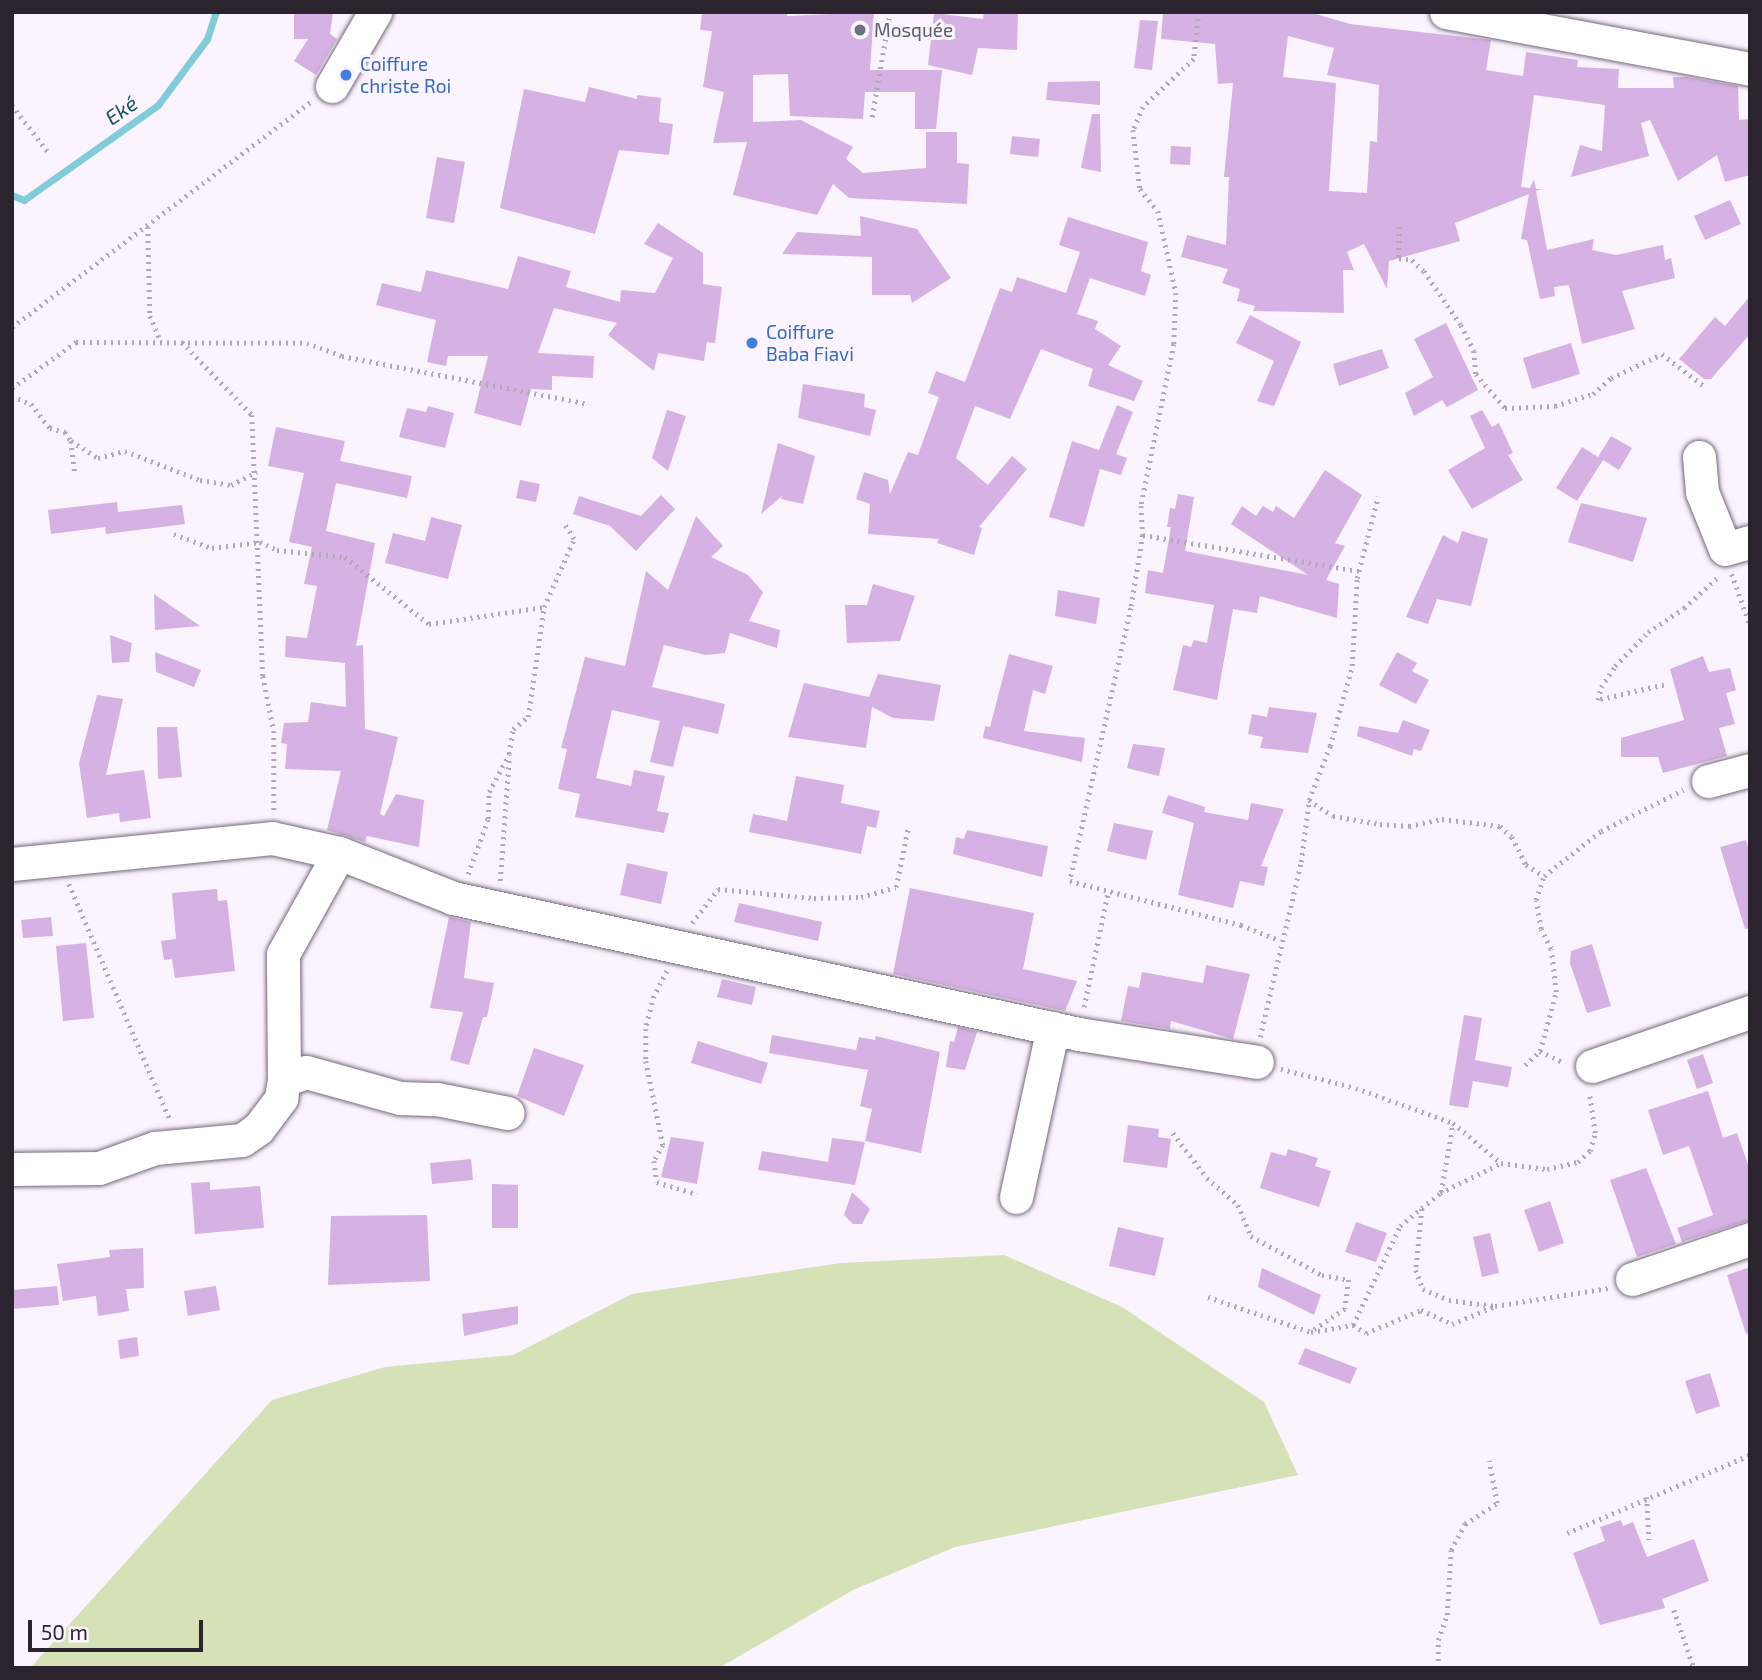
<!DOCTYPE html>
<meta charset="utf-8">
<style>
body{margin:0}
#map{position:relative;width:1762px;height:1680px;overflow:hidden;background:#fbf3fe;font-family:"Exo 2",sans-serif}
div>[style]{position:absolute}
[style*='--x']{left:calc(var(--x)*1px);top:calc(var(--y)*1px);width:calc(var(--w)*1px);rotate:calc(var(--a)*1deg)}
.green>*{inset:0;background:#d5e1b7}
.stream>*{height:7px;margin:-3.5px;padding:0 3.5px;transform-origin:3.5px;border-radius:3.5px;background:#81ccd9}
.building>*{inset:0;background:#d5b2e3}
.path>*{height:4.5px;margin-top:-2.25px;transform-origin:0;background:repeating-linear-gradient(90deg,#b0a8b3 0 2px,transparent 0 7px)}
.roads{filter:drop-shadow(0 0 2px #77677d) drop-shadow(0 0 2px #77677d)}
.minor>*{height:33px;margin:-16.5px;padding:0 16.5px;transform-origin:16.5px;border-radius:16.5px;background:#fff}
.dots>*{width:19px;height:19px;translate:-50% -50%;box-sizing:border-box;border:4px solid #fbf3fe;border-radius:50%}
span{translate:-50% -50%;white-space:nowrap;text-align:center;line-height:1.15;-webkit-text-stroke:6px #fbf3fe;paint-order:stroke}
.worship-label{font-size:19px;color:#5b616d}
.left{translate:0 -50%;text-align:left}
.shop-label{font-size:19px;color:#366cbe}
.water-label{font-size:21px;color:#165660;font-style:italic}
.frame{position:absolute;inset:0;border:14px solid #2b242e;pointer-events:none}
.scale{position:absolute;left:28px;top:1620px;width:175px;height:32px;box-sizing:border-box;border:4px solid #2b242e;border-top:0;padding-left:9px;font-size:21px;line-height:24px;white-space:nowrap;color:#2b242e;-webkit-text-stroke:5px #fbf3fe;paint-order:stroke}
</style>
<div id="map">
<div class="green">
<i style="clip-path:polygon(1004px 1255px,1122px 1307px,1264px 1402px,1298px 1475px,955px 1547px,853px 1590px,719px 1668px,30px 1668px,272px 1400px,385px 1367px,513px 1355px,632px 1294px,841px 1263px)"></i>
</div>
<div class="stream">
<i style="--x:12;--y:195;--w:13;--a:23"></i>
<i style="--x:24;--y:200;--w:164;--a:-35.3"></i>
<i style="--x:158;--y:105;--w:82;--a:-53.4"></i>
<i style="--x:207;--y:39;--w:28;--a:-72"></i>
</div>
<div class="building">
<i style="clip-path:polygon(294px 12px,333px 12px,330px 34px,337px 39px,316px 75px,294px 61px,308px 39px,294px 39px)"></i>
<i style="clip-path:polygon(702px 12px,787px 13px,787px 16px,874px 12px,870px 70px,942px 70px,936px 129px,915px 129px,915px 92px,865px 92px,863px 119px,790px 116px,788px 74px,753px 75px,753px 122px,801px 120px,853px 147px,846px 159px,863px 173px,926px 168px,926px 132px,957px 132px,957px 163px,969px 164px,967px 204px,849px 198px,833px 184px,817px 215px,733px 195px,747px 142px,713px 143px,724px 92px,703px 87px,712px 31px,700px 30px)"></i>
<i style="clip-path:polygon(984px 12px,1018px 12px,1017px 50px,978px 48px,972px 75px,928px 65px,934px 13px,983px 19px)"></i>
<i style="clip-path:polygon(evenodd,1163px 12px,1309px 12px,1350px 24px,1491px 40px,1486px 70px,1523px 76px,1526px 52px,1578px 60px,1577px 67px,1619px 69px,1618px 88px,1674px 88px,1673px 77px,1687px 77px,1738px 86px,1739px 120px,1750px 119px,1750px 175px,1725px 182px,1717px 155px,1678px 181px,1650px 120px,1641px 123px,1649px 156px,1571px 177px,1580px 145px,1602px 151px,1605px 105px,1534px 95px,1521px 187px,1530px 188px,1534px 179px,1536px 189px,1542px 189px,1536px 191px,1547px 250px,1594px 239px,1592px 250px,1616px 255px,1663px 245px,1665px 260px,1671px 258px,1675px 278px,1622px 291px,1635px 329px,1582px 344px,1569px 285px,1554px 287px,1555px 296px,1540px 299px,1527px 240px,1521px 239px,1529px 194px,1455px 223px,1460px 241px,1389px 261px,1387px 289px,1364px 244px,1347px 252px,1354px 270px,1343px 270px,1344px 313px,1253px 311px,1255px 306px,1237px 301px,1240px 289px,1222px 283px,1228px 269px,1181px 257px,1187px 235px,1226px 245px,1229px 177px,1224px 177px,1233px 83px,1218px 84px,1215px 44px,1161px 39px,1163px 12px,1288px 36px,1334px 48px,1327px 75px,1379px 85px,1377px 142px,1370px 141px,1367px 193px,1329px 191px,1336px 83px,1283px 77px,1288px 36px)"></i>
<i style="clip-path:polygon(1140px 20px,1158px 21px,1152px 70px,1134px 68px)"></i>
<i style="clip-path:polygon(1100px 81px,1100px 105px,1046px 100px,1048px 82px)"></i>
<i style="clip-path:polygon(589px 87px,637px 99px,637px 95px,661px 98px,659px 122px,673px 124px,669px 155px,619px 150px,595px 234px,500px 208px,524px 89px,585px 102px)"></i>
<i style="clip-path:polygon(1092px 114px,1100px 114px,1101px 172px,1081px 168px)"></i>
<i style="clip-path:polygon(1012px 136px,1040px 139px,1038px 157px,1010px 154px)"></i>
<i style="clip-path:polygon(1171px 146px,1191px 147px,1190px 165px,1170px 164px)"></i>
<i style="clip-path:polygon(437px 157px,465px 162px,454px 223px,426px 218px)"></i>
<i style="clip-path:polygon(1730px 200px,1741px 224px,1705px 240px,1694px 216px)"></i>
<i style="clip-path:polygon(860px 216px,917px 229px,951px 278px,912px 303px,910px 295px,872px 295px,872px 257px,782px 254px,797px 232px,861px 236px)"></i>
<i style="clip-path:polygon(1068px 217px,1148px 242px,1141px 271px,1151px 275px,1145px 296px,1090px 278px,1077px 314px,1098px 321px,1095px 329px,1121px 346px,1108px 365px,1143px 381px,1134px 401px,1088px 386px,1093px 369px,1041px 349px,1010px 419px,975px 406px,956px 458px,988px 485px,1012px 456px,1027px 469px,979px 527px,982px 528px,974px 555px,937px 543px,939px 539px,868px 534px,870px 504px,856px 499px,864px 472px,888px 480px,890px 494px,908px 452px,918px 455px,939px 397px,928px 393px,936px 371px,965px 382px,1000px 288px,1012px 292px,1017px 277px,1066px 293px,1080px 252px,1059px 245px)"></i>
<i style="clip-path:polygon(658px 223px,703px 253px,703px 284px,722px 287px,715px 343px,707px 342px,704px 361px,658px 353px,654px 371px,608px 335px,617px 323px,554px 308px,538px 353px,594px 356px,593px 378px,552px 376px,552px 390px,531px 389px,521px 426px,474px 413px,488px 356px,448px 356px,446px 366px,427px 362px,436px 320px,376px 305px,382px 283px,421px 292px,426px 270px,508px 289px,518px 256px,571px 271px,566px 287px,620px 302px,621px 290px,655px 293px,673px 258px,644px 244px)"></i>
<i style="clip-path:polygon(1750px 296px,1750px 334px,1711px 379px,1704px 379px,1679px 359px,1715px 317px,1725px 326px)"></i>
<i style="clip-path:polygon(1250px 315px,1301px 342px,1274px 406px,1257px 401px,1274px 361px,1236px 343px)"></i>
<i style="clip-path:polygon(1446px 323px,1478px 390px,1447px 407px,1442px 400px,1414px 416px,1405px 393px,1433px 377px,1414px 339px)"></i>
<i style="clip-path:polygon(1571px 343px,1580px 374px,1532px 389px,1523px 358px)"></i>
<i style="clip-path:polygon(1382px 349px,1389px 368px,1339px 386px,1333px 364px)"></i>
<i style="clip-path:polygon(803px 384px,865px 394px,864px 407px,876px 410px,870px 436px,798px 418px)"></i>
<i style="clip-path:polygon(1117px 405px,1133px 412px,1116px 454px,1127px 458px,1121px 475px,1100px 469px,1084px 527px,1049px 517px,1072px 441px,1099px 450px)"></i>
<i style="clip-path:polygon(428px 406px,454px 413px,445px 448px,399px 437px,407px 408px,426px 412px)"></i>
<i style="clip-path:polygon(667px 410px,686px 416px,668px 471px,652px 458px)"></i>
<i style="clip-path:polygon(1482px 410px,1492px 427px,1499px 423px,1513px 453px,1508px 455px,1523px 480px,1472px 509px,1448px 470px,1485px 448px,1470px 416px)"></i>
<i style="clip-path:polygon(276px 427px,345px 441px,340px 461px,412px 476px,407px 498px,336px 483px,326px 531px,375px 543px,356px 646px,363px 645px,365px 729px,398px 737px,380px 814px,384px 816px,396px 794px,424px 800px,419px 847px,367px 836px,365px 842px,327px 830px,341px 771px,285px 769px,287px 744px,281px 743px,284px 723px,308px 722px,311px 702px,346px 707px,345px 663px,285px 657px,286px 636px,307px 638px,317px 586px,304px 584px,312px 547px,289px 542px,304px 473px,268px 466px)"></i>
<i style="clip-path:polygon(1611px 436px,1632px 448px,1619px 470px,1603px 460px,1577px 501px,1556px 488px,1582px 447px,1598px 457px)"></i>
<i style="clip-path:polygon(778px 443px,815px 456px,803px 504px,781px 499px,782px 496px,761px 514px)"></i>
<i style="clip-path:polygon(1325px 470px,1362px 495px,1335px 543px,1345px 546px,1326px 580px,1339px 584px,1337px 618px,1260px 596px,1257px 613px,1233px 609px,1217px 700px,1173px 690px,1183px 645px,1191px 647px,1194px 640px,1207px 643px,1214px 605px,1145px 593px,1148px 570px,1163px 573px,1171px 527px,1167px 527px,1170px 508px,1175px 509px,1178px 494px,1194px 497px,1185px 551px,1308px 575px,1231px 524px,1242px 506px,1256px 516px,1263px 506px,1273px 512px,1276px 506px,1294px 518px)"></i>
<i style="clip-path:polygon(520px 480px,540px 484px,536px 502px,516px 498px)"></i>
<i style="clip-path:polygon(661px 495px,675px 509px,636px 551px,610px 526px,573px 514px,579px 496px,641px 516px)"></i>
<i style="clip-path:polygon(117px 502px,118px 512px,182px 505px,185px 524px,106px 534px,105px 527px,51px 534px,48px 510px)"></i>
<i style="clip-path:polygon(1581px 503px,1647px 518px,1633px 562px,1568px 542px)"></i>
<i style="clip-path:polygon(696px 516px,723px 546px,711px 557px,748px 575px,763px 592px,749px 621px,780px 630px,777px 648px,730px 633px,725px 653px,706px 655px,664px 645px,652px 687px,725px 704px,718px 734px,683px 726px,673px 767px,650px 762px,660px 721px,612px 710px,596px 778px,631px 786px,634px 770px,665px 776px,657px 811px,669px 813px,664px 833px,575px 817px,580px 794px,558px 789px,567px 749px,561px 748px,585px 657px,625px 666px,646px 571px,668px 590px)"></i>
<i style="clip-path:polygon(431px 517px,462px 525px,448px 579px,385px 563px,393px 533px,425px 541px)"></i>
<i style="clip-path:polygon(1462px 531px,1488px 539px,1471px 606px,1437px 599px,1428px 624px,1406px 617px,1443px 535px,1458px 543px)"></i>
<i style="clip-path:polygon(873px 584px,915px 596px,900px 641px,847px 643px,845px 605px,867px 605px)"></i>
<i style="clip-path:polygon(1058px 590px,1100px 598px,1096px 624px,1055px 616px)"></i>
<i style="clip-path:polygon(154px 594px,200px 626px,155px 630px)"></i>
<i style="clip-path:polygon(110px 635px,132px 643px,129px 662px,112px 663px)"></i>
<i style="clip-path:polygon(155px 652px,201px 670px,194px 687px,156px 672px)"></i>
<i style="clip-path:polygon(1397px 652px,1417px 663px,1412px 671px,1429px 680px,1416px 704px,1379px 685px)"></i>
<i style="clip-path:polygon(1009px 654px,1053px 666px,1045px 694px,1033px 690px,1024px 731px,1085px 738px,1082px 762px,983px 738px,985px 726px,990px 727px)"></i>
<i style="clip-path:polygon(1703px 656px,1709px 672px,1730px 668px,1736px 690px,1726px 693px,1735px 724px,1719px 728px,1727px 756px,1663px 773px,1658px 757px,1621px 757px,1621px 738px,1684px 720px,1670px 669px)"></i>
<i style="clip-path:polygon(878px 674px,941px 685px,934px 721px,893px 718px,872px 707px,866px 748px,788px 737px,804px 683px,869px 697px)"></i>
<i style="clip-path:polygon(97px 695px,123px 699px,106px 775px,144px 770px,151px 818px,120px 822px,119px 813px,87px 818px,79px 763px)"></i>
<i style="clip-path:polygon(1269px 707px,1317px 713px,1308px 753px,1260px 748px,1263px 737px,1248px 734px,1252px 714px,1267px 717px)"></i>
<i style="clip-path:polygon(1403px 720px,1430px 730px,1421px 751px,1414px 749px,1412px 756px,1357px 736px,1359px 726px,1398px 733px)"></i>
<i style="clip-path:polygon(157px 727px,177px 727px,182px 777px,158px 779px)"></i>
<i style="clip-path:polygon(1133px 744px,1165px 748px,1159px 776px,1127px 768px)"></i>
<i style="clip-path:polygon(796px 776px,844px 785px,841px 803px,880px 811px,876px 828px,867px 826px,861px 854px,749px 832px,753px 814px,787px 821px)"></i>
<i style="clip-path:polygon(1168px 795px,1205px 807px,1204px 812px,1248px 820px,1251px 803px,1284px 809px,1261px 866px,1268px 867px,1264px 886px,1240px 881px,1233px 908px,1178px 895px,1194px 823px,1162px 813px)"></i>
<i style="clip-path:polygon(1114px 823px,1153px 831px,1146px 860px,1107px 851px)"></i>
<i style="clip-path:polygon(967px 830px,1048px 846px,1042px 877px,953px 854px,956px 837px,964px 839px)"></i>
<i style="clip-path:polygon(1746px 840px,1750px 854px,1750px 928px,1745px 929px,1720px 847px)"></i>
<i style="clip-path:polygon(627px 863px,668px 872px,661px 904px,620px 895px)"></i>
<i style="clip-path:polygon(910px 888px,1034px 913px,1023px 969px,1077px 981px,1065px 1011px,893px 974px)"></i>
<i style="clip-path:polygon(217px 889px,218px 901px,227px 900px,235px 971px,175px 978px,172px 959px,164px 960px,161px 941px,176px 939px,172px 893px)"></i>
<i style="clip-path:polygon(739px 903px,822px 922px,818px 941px,734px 922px)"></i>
<i style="clip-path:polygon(51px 917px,53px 936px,23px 938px,21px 920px)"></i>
<i style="clip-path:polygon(449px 917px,471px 922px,464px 978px,494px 983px,487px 1017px,483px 1017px,469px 1065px,450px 1060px,463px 1012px,430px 1008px)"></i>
<i style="clip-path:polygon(86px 943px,94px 1018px,63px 1021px,56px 946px)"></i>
<i style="clip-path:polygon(1592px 944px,1611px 1006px,1587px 1013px,1570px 963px,1571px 951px)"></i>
<i style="clip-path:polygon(1206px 965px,1250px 974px,1233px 1039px,1171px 1021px,1170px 1029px,1121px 1021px,1128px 986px,1139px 988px,1142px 972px,1203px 983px)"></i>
<i style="clip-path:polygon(722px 979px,756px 987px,752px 1005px,717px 997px)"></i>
<i style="clip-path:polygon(1464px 1015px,1482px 1018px,1475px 1060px,1512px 1067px,1508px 1087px,1473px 1081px,1468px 1108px,1449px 1105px)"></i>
<i style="clip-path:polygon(958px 1027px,977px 1032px,965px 1070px,946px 1067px,950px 1041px,954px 1042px)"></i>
<i style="clip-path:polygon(772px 1035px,856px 1050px,859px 1037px,875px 1040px,876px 1036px,940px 1052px,921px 1153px,865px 1141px,872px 1109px,860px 1106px,868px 1070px,769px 1053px)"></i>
<i style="clip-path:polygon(698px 1041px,768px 1063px,761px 1084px,691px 1063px)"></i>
<i style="clip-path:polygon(534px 1048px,584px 1065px,564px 1116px,517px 1096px)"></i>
<i style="clip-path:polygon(1703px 1054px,1713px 1083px,1697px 1089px,1687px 1060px)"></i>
<i style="clip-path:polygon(1708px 1091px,1723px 1138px,1737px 1133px,1750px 1170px,1750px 1220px,1682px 1242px,1677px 1228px,1713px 1215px,1689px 1146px,1663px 1155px,1648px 1110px)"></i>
<i style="clip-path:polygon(1128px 1125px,1159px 1129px,1158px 1137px,1171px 1139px,1167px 1168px,1123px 1162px)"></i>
<i style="clip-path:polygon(671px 1137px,704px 1142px,697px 1184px,661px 1177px)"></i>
<i style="clip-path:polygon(832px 1138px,865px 1142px,855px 1185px,758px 1170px,762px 1151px,828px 1162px)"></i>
<i style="clip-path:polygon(1288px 1149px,1318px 1158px,1315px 1166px,1331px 1171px,1319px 1207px,1260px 1188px,1271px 1152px,1286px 1156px)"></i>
<i style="clip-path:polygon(471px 1159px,473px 1180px,432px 1184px,430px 1163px)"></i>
<i style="clip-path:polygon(1646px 1168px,1676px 1244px,1637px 1257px,1610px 1180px)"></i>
<i style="clip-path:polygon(210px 1182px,210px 1190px,260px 1186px,264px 1228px,195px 1234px,191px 1183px)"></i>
<i style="clip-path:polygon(492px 1184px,518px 1185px,518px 1228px,492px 1228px)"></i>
<i style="clip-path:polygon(852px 1192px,870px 1209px,862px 1224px,853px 1224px,844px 1215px)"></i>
<i style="clip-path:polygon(1550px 1201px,1564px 1243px,1539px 1252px,1524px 1210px)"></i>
<i style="clip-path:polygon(427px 1215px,430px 1281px,328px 1285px,331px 1216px)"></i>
<i style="clip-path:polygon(1356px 1222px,1387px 1233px,1376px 1262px,1345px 1252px)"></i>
<i style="clip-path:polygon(1118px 1227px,1164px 1238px,1155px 1276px,1109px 1266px)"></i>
<i style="clip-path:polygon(1490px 1233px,1499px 1273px,1482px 1277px,1473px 1237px)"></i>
<i style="clip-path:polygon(143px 1248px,144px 1288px,126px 1289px,129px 1311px,98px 1316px,96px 1296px,63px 1301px,57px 1264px,110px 1257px,109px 1250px)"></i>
<i style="clip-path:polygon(1750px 1267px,1750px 1333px,1746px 1334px,1727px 1275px)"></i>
<i style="clip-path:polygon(1262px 1268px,1321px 1295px,1314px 1315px,1258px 1287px)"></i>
<i style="clip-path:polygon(57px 1286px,59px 1305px,12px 1309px,12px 1290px)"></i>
<i style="clip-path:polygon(216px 1286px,220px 1310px,188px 1316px,184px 1291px)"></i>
<i style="clip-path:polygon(518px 1306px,518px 1324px,464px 1336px,462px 1314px)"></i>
<i style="clip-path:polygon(137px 1337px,139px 1356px,120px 1359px,118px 1340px)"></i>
<i style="clip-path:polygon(1305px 1348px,1357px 1368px,1350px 1384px,1298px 1364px)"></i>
<i style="clip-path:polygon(1710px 1373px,1720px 1406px,1696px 1414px,1685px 1381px)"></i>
<i style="clip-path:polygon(1621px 1520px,1623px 1526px,1633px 1522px,1647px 1557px,1694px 1539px,1709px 1581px,1662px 1599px,1665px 1608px,1600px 1625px,1573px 1553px,1605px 1541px,1600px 1527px)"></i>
</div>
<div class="path">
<i style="--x:1199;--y:12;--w:47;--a:96.1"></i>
<i style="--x:1194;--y:59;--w:70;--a:136.7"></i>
<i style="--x:1143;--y:107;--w:25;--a:113"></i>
<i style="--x:1133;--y:130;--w:59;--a:83.2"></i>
<i style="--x:1140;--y:189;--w:28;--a:51"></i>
<i style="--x:1158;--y:211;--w:84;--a:77.6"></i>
<i style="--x:1176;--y:293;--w:51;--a:92.2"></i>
<i style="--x:1174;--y:344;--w:165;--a:101.5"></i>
<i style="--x:1141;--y:506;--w:29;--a:86"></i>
<i style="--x:1143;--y:535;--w:219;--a:9.5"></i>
<i style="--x:12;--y:105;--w:61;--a:52.4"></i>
<i style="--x:872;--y:117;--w:107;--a:-80.3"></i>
<i style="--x:148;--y:227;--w:89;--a:88.7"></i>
<i style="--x:150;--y:316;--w:28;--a:67"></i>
<i style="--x:1399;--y:227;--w:31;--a:90"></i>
<i style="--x:1399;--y:258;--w:13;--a:9"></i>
<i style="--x:1412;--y:260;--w:16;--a:43"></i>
<i style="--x:1424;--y:271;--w:65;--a:55.6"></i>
<i style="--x:1461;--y:325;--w:29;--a:63"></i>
<i style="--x:1474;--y:351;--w:23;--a:85"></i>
<i style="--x:1476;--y:374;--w:45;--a:49.5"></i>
<i style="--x:1505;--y:408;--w:50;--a:-2.3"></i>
<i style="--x:1555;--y:406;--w:40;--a:-18"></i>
<i style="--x:1593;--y:394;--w:24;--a:-42"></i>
<i style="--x:1611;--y:378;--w:56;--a:-25.2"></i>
<i style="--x:1662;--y:354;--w:53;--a:37.3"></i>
<i style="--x:12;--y:327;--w:374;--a:-37"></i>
<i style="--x:182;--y:342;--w:101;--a:46.2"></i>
<i style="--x:252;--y:415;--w:261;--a:87.6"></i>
<i style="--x:263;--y:676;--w:56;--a:78.7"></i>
<i style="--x:274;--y:731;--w:80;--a:90"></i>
<i style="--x:12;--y:388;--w:79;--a:-35.7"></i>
<i style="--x:76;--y:342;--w:231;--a:0.2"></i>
<i style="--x:307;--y:343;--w:37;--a:20"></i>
<i style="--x:342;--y:356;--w:252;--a:11"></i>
<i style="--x:12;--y:396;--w:21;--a:23"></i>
<i style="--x:31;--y:404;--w:31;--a:52"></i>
<i style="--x:50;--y:428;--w:16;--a:15"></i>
<i style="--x:65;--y:432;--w:11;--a:56"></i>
<i style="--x:71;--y:441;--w:34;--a:83"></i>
<i style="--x:71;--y:441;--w:32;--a:32"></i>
<i style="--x:98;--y:458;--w:28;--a:-15"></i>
<i style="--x:125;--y:451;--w:80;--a:21.1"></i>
<i style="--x:200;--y:480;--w:31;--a:9"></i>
<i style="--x:231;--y:485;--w:29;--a:-27"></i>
<i style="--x:174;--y:534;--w:40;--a:20.2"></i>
<i style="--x:212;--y:548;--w:48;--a:-7.1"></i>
<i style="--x:260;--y:542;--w:19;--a:25"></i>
<i style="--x:277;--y:550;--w:68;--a:5.9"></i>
<i style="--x:345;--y:557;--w:107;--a:38.6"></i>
<i style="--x:429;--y:624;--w:116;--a:-8.4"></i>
<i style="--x:1143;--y:535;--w:74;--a:99.3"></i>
<i style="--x:1131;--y:608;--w:280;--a:102.6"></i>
<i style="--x:1070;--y:881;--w:177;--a:14.4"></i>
<i style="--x:1241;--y:925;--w:41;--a:21.5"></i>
<i style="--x:1732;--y:574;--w:54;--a:70.6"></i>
<i style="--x:1664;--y:685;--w:68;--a:167.2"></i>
<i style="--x:1598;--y:700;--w:13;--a:-77"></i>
<i style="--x:1601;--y:687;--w:25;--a:-56"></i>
<i style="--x:1615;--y:666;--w:47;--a:-45.9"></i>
<i style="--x:1648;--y:632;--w:43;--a:-33.7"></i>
<i style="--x:1684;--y:608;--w:47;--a:-42.4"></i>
<i style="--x:1309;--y:800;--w:29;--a:34"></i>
<i style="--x:1333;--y:816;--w:48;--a:9.7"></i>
<i style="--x:1380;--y:824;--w:29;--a:4"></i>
<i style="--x:1409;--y:826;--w:34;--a:-12"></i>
<i style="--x:1442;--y:819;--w:58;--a:6.9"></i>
<i style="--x:1500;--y:826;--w:16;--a:43"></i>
<i style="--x:1512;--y:837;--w:31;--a:63"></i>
<i style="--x:1526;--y:865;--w:21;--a:31"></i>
<i style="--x:468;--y:874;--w:59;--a:-70"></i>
<i style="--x:488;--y:819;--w:27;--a:-88"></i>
<i style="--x:489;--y:792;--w:43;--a:-62.2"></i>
<i style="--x:509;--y:754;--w:25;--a:-81"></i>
<i style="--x:513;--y:729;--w:19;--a:-39"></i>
<i style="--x:528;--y:717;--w:111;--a:-81.7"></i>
<i style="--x:544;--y:607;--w:74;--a:-66.2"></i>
<i style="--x:574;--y:539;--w:20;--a:-123"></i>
<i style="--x:500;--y:881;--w:124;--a:-85.8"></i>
<i style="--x:69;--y:884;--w:257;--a:66.8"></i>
<i style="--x:692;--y:923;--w:43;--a:-52.6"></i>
<i style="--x:718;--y:889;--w:96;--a:5.4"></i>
<i style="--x:814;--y:898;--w:47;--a:-1.2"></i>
<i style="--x:861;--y:897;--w:36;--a:-16"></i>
<i style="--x:896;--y:887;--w:60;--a:-78.5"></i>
<i style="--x:667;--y:971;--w:28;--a:117"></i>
<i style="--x:654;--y:996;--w:34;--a:104"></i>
<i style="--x:646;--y:1029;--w:32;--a:90"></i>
<i style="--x:646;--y:1061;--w:86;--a:78.6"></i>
<i style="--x:663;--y:1145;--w:18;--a:119"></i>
<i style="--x:654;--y:1161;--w:21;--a:82"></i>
<i style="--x:657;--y:1182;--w:42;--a:16.7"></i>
<i style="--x:1084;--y:1007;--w:117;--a:-78.2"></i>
<i style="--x:1260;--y:1037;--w:180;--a:-76.8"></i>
<i style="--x:1301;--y:862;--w:63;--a:-82.6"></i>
<i style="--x:1309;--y:800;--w:58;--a:-68.7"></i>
<i style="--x:1330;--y:746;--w:83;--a:-74.6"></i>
<i style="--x:1352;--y:666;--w:88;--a:-86.7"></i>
<i style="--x:1357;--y:578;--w:84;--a:-75.5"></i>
<i style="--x:1540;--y:1051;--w:28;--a:26"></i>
<i style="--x:1525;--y:1065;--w:21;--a:-43"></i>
<i style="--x:1540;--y:1051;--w:61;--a:-74.8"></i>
<i style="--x:1556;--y:992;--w:43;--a:-96.6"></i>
<i style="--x:1551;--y:949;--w:22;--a:-117"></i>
<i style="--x:1541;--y:929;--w:29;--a:-100"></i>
<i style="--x:1536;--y:900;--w:25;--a:-72"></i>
<i style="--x:1544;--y:876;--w:73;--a:-38.3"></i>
<i style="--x:1601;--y:831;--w:92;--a:-26.6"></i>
<i style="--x:1281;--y:1069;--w:77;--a:14.2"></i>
<i style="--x:1356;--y:1088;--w:103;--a:19.8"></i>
<i style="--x:1453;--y:1123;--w:62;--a:39.8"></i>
<i style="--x:1501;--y:1163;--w:46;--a:7.4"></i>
<i style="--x:1547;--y:1169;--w:32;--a:-13"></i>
<i style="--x:1578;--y:1162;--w:16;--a:-43"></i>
<i style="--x:1590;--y:1151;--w:19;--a:-74"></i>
<i style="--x:1595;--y:1133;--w:41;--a:-98.3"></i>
<i style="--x:1173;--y:1133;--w:56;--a:52.9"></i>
<i style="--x:1207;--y:1178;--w:41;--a:41.1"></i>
<i style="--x:1238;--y:1205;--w:34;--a:67"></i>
<i style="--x:1251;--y:1236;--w:81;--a:28.8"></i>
<i style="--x:1322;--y:1275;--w:27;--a:10"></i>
<i style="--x:1349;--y:1280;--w:29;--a:98"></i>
<i style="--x:1345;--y:1309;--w:41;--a:145.9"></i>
<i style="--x:1311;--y:1332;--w:43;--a:-9.5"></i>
<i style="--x:1353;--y:1325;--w:15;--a:32"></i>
<i style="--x:1366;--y:1333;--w:60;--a:-22.7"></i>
<i style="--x:1421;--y:1310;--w:34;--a:24"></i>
<i style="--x:1452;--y:1324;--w:47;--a:-22.7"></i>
<i style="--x:1495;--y:1306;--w:115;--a:-9"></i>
<i style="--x:1441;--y:1192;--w:70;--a:-80.1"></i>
<i style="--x:1422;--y:1209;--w:61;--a:95.6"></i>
<i style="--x:1416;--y:1270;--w:20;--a:70"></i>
<i style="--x:1423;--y:1289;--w:28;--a:23"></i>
<i style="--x:1449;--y:1300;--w:46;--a:7.4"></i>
<i style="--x:1208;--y:1297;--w:109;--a:18.8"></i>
<i style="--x:1353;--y:1325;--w:110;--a:-64.6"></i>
<i style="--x:1400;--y:1226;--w:52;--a:-39.5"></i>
<i style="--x:1440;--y:1193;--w:68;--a:-26.2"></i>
<i style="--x:1647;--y:1497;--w:43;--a:87.3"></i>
<i style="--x:1567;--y:1533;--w:199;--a:-23.1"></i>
<i style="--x:1674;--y:1610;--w:61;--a:71"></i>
<i style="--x:1438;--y:1668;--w:28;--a:-90"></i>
<i style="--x:1438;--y:1640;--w:27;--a:-70"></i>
<i style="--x:1447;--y:1615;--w:65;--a:-86.5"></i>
<i style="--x:1451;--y:1550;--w:30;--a:-62"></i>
<i style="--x:1465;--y:1524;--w:38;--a:-33"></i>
<i style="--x:1497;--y:1503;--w:43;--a:-100.8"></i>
</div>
<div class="roads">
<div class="minor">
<i style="--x:1446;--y:12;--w:309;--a:10.6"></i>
<i style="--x:332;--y:86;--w:86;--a:-59.8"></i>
<i style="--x:1699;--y:457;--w:35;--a:85"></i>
<i style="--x:1702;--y:492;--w:61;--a:68"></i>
<i style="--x:1725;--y:549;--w:26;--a:-16"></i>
<i style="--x:1708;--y:781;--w:43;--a:-14.7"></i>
<i style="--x:12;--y:864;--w:261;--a:-5.7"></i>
<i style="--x:272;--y:838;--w:69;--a:12.6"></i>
<i style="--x:339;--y:853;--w:123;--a:21.5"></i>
<i style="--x:453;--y:898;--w:641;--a:12.26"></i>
<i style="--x:1079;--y:1034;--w:180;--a:8.9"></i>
<i style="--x:1592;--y:1066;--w:167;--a:-18.9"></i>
<i style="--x:284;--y:1080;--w:23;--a:-20"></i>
<i style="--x:306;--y:1072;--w:98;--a:15.5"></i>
<i style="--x:400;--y:1098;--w:37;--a:2"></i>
<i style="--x:437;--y:1099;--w:72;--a:11.2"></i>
<i style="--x:12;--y:1169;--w:87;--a:-0.7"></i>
<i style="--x:99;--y:1168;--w:59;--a:-19.7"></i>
<i style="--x:155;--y:1148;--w:87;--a:-5.3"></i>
<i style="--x:242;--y:1140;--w:19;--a:-35"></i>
<i style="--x:258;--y:1129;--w:39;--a:-53"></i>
<i style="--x:281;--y:1098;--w:18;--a:-81"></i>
<i style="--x:284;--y:1080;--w:126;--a:-90.5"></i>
<i style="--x:283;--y:954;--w:115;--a:-61"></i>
<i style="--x:1016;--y:1197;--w:173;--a:-77.7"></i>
<i style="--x:1632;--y:1279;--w:125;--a:-18.7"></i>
</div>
</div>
<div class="dots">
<i style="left:860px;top:30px;background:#6b7280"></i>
<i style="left:346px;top:75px;background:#3f7fe0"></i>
<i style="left:752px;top:343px;background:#3f7fe0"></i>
</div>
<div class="worship-label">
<span class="left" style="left:874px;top:30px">Mosquée</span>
</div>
<div class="shop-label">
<span class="left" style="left:360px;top:75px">Coiffure<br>christe Roi</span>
<span class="left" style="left:766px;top:343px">Coiffure<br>Baba Fiavi</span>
</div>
<div class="water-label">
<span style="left:121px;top:110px;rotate:-35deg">Eké</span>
</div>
<div class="frame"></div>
<div class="scale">50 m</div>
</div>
